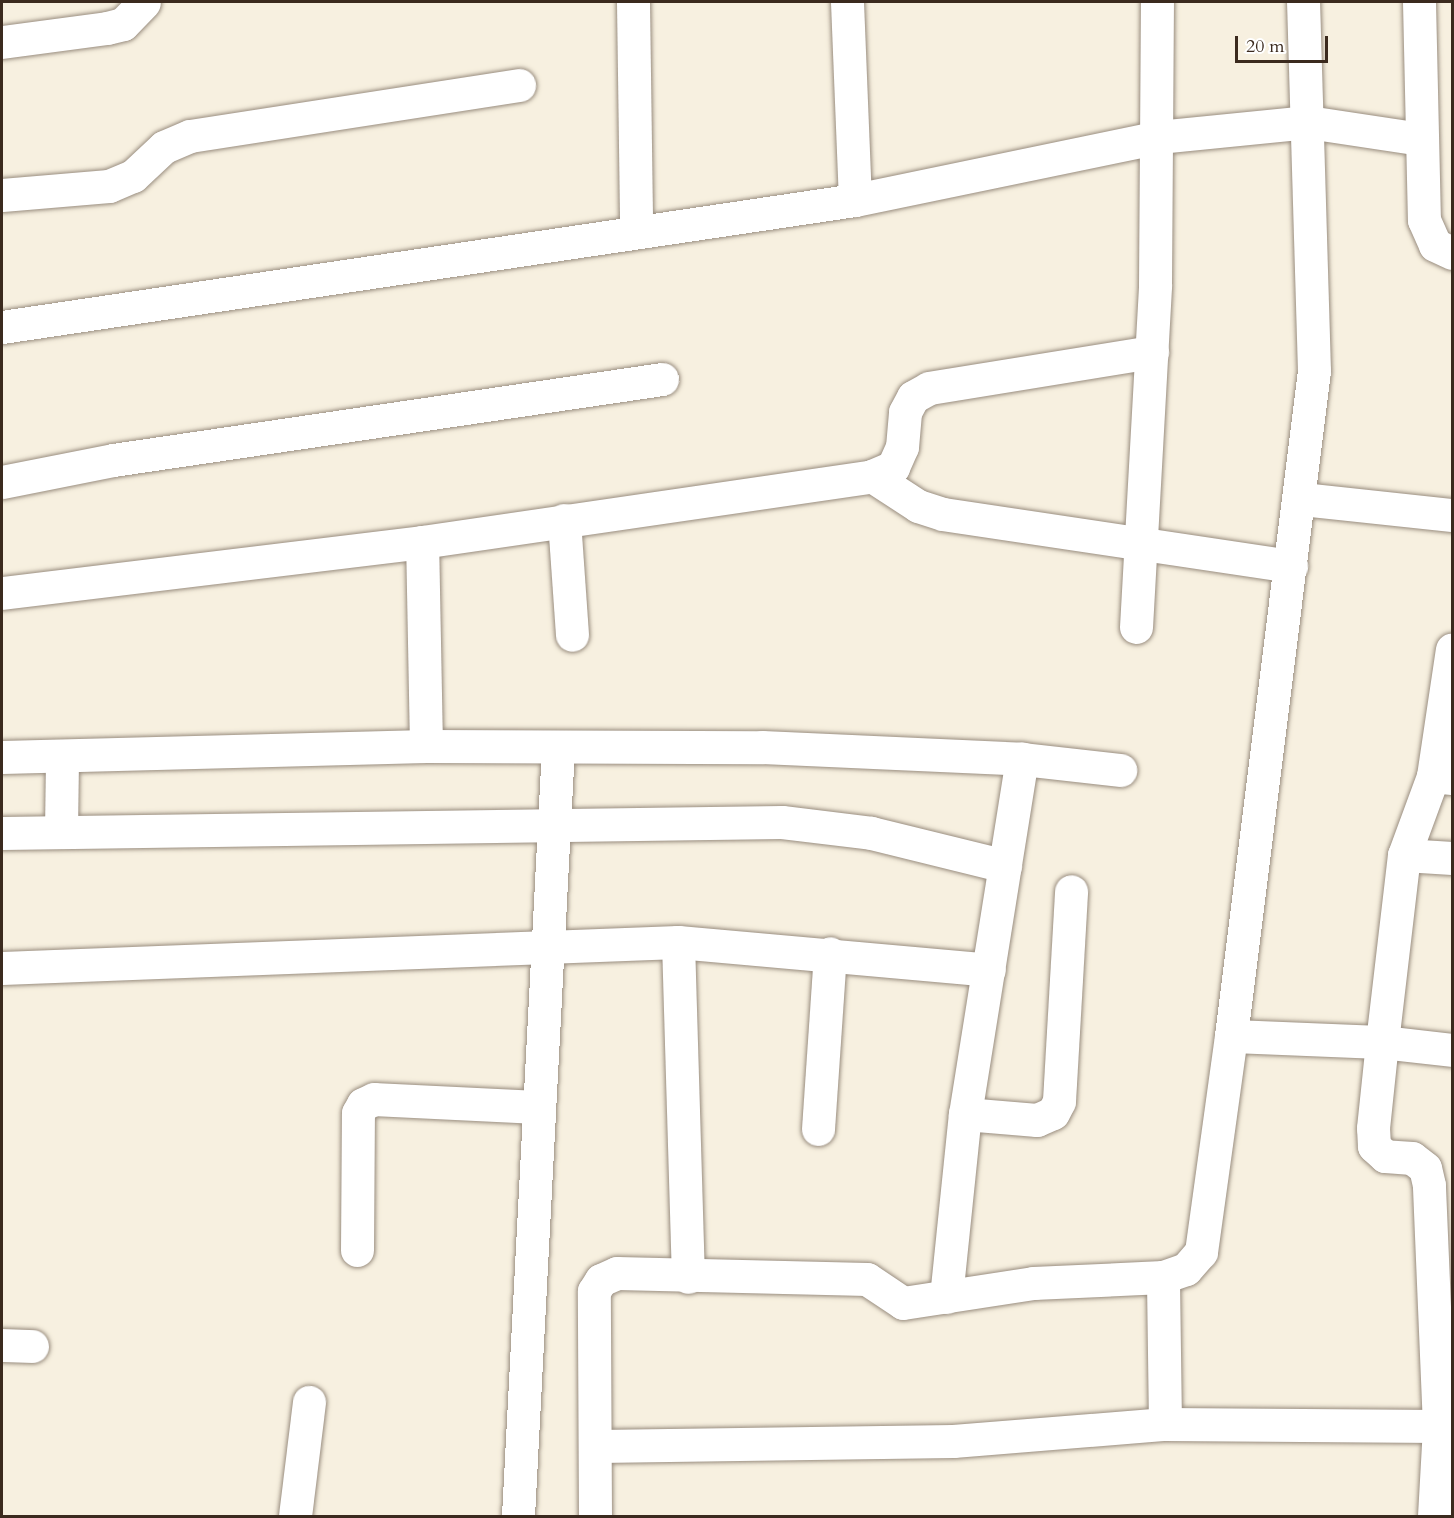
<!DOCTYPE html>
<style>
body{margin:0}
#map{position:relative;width:1454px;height:1518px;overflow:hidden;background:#f7f0e0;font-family:Cardo,serif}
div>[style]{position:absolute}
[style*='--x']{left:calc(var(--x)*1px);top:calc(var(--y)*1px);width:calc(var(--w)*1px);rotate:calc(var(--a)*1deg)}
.roads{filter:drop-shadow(0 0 2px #998d7f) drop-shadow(0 0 2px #998d7f)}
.minor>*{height:33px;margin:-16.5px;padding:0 16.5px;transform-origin:16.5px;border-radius:16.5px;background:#fff}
span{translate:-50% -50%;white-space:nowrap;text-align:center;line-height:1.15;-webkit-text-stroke:4.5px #fff;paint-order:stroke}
.frame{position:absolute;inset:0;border:3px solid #3b2a1e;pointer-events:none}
.scale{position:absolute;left:1235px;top:36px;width:93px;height:27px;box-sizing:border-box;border:3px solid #3b2a1e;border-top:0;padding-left:8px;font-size:18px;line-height:21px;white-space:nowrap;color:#3b2a1e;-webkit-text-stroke:4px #fff;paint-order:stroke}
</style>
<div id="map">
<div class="roads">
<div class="minor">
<i style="--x:633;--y:2;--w:228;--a:89.2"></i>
<i style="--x:847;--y:2;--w:198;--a:87.7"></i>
<i style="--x:1419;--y:2;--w:218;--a:88.7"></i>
<i style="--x:1424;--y:220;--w:27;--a:66"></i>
<i style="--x:1435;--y:245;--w:19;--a:25"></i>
<i style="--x:2;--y:42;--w:106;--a:-7.6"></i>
<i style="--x:107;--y:28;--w:16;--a:-14"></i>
<i style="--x:123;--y:24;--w:30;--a:-46"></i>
<i style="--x:2;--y:195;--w:107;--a:-4.8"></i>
<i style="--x:109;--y:186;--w:26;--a:-23"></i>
<i style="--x:133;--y:176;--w:42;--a:-43.1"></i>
<i style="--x:164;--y:147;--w:28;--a:-23"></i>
<i style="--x:190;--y:136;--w:333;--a:-8.8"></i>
<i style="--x:2;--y:327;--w:862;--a:-8.47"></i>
<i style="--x:855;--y:200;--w:309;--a:-11.7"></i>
<i style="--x:1158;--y:137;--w:151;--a:-5.7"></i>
<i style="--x:1308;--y:122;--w:114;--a:8.6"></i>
<i style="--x:872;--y:476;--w:55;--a:33.1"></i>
<i style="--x:918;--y:506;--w:26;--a:18"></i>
<i style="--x:943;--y:514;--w:352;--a:8.5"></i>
<i style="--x:2;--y:482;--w:113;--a:-11.2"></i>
<i style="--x:113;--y:460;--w:555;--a:-8.39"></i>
<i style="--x:1302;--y:499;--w:151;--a:6.1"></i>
<i style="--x:564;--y:520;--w:115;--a:86"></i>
<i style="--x:2;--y:593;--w:423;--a:-6.9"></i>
<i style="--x:1136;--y:627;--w:343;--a:-86.8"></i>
<i style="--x:1155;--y:285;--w:283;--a:-89.6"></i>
<i style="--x:426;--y:746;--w:204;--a:-91.1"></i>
<i style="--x:422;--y:542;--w:455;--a:-8.3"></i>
<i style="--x:872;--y:476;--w:23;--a:-23"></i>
<i style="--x:893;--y:467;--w:22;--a:-66"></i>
<i style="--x:902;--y:447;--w:35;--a:-85"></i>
<i style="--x:905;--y:412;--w:17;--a:-62"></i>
<i style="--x:913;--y:397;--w:18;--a:-29"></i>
<i style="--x:929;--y:388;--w:226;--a:-9.2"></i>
<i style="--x:2;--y:757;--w:424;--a:-1.5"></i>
<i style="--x:426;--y:746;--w:336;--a:0.2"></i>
<i style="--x:762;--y:747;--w:260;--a:2.6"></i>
<i style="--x:1022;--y:759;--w:99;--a:6.4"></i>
<i style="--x:1433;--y:776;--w:128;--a:-81.5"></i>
<i style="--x:61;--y:831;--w:74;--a:-89.2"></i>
<i style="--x:2;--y:833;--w:780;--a:-0.81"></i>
<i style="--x:782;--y:822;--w:90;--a:7"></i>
<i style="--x:871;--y:833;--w:138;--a:13.8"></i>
<i style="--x:1404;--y:855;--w:48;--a:3.6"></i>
<i style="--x:678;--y:942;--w:335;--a:88.3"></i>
<i style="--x:2;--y:968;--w:676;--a:-2.2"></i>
<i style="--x:678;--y:942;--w:312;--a:5.1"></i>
<i style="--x:1231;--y:1036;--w:670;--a:-82.89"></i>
<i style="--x:1314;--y:371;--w:369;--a:-91.7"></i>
<i style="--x:965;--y:1114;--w:72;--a:4.8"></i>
<i style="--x:1037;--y:1120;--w:17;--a:-24"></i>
<i style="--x:1053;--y:1113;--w:13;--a:-63"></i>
<i style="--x:1059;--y:1101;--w:210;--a:-86.7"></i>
<i style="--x:818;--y:1129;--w:176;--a:-86.1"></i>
<i style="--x:357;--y:1250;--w:137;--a:-89.6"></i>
<i style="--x:358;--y:1113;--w:10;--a:-61"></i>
<i style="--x:363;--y:1104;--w:12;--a:-24"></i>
<i style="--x:374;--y:1099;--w:163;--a:2.8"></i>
<i style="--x:946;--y:1297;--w:184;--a:-84.1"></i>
<i style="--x:965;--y:1114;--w:360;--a:-80.9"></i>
<i style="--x:2;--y:1345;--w:30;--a:2"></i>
<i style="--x:1165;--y:1424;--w:147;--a:-90.8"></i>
<i style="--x:1163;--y:1277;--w:24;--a:-19"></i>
<i style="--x:1186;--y:1269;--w:23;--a:-49"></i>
<i style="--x:1201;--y:1252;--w:218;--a:-82.1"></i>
<i style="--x:1231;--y:1036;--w:151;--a:2.3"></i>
<i style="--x:1382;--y:1042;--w:188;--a:-83.3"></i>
<i style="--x:1404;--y:855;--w:84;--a:-69.8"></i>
<i style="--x:1433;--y:776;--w:19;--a:6"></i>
<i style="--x:598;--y:1446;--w:355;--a:-0.8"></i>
<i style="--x:953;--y:1441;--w:213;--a:-4.6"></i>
<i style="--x:1165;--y:1424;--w:274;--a:0.4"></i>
<i style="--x:295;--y:1516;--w:115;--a:-83"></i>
<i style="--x:518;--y:1516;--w:769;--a:-87.02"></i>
<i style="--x:595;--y:1516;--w:225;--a:-90.3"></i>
<i style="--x:594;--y:1291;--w:13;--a:-58"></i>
<i style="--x:601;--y:1280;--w:17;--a:-24"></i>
<i style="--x:617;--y:1273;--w:250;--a:1.4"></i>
<i style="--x:867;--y:1279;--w:43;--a:33.7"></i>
<i style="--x:903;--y:1303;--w:132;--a:-8.7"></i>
<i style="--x:1033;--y:1283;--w:130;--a:-2.6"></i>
<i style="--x:1434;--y:1516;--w:90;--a:-86.8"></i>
<i style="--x:1439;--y:1426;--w:241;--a:-92.4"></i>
<i style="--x:1429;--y:1185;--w:17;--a:-103"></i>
<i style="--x:1425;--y:1168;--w:16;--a:-142"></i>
<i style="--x:1412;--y:1158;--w:27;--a:-176"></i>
<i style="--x:1385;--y:1156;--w:15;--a:-138"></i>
<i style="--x:1374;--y:1146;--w:18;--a:-93"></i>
<i style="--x:1373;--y:1128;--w:86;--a:-84"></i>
<i style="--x:1382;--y:1042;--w:70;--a:6.5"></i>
</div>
</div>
<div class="frame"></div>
<div class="scale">20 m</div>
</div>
